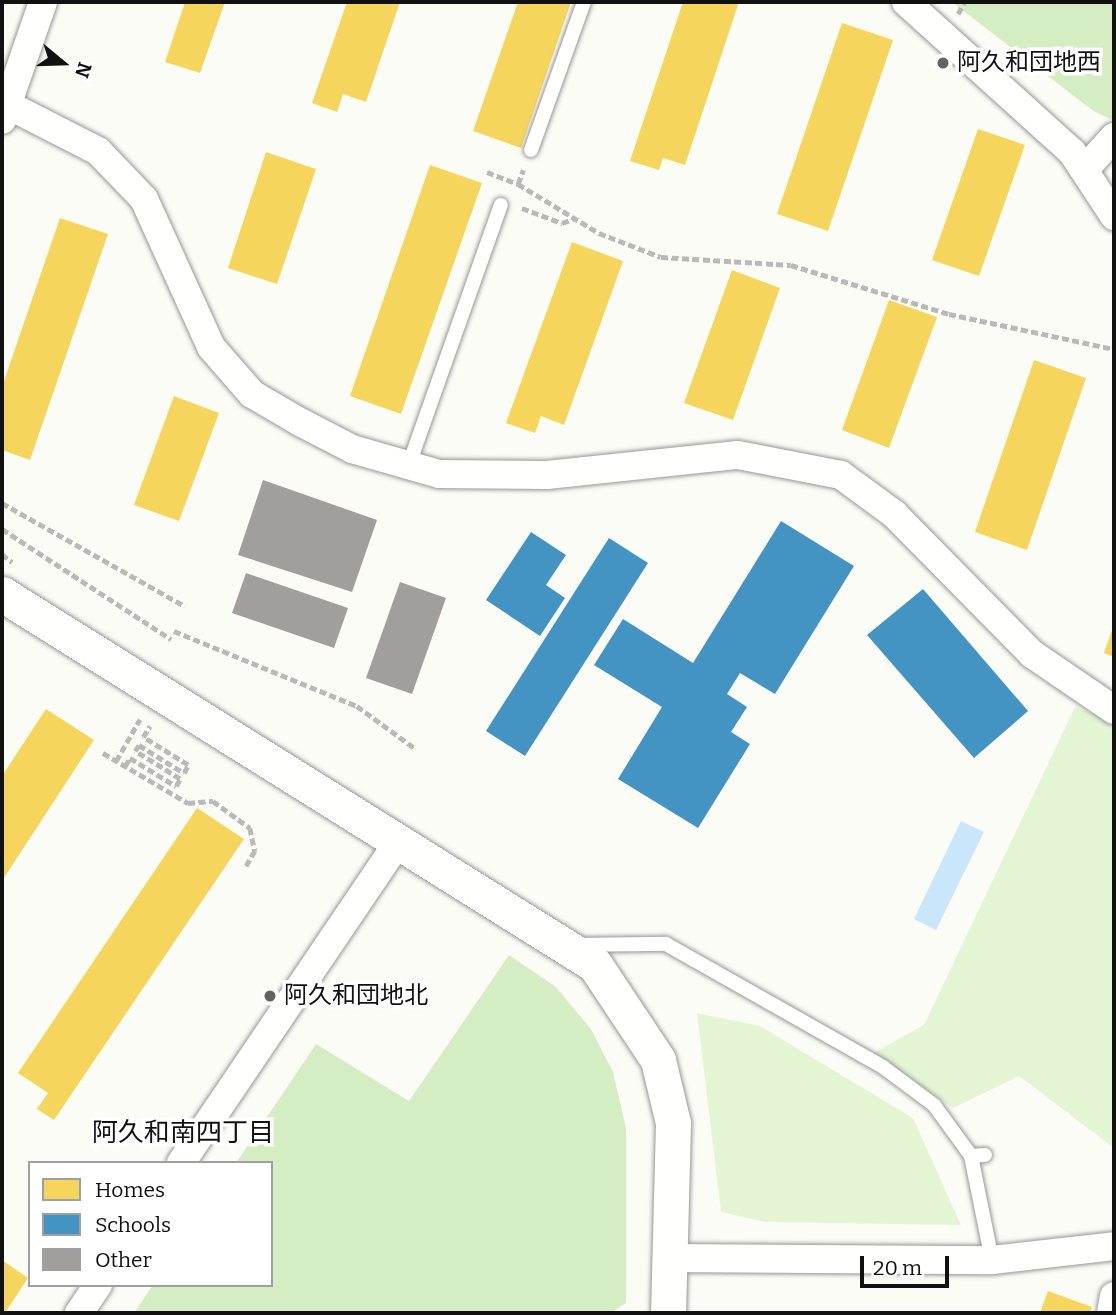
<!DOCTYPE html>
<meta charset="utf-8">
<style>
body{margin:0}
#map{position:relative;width:1116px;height:1315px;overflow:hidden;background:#fcfcf7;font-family:Bitter,"Noto Sans JP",serif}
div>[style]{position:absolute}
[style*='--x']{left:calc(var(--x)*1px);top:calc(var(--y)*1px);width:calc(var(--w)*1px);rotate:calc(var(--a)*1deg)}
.green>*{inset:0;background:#e4f5d4}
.forest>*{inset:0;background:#d4edc2}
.water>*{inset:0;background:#c9e6fa}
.homes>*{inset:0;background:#f6d55c}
.schools>*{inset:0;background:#4393c3}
.building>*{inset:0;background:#a19f9b}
.path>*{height:4.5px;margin-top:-2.25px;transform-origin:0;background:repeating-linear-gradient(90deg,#b9b9b8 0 7px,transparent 0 10.5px)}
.roads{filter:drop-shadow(0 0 2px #979795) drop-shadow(0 0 2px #979795)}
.service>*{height:14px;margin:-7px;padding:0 7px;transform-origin:7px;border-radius:7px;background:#fffffe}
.minor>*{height:28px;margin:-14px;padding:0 14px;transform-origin:14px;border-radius:14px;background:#fffffe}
.tertiary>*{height:35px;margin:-17.5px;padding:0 17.5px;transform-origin:17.5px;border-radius:17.5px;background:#fffffe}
.dots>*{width:19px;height:19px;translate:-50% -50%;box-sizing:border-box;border:4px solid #fff;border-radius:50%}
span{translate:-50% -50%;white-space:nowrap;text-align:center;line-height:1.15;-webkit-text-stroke:7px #fff;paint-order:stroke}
.poi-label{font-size:24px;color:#111}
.left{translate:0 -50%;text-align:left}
.neighbourhood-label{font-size:26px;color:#111}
.frame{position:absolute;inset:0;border:4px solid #111;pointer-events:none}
.legend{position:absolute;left:28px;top:1161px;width:245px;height:126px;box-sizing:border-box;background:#fff;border:2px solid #a0a0a0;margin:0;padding:9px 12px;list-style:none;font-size:21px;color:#111}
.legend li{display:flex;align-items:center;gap:14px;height:35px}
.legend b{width:35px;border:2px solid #a0a0a0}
.north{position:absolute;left:28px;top:28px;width:70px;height:70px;-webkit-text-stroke:5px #fff;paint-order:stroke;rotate:109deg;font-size:19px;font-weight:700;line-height:28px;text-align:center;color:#111}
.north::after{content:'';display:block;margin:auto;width:24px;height:32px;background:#111;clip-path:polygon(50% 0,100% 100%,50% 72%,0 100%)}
.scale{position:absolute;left:860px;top:1256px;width:89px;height:32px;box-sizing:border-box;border:4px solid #111;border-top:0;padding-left:9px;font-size:21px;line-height:24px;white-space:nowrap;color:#111;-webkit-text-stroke:5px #fff;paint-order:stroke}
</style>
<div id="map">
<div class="green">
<i style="clip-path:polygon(1075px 707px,1114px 722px,1114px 1148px,1019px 1076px,953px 1108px,873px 1053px,924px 1025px)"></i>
<i style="clip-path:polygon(697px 1013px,760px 1026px,913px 1118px,961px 1225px,765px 1222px,721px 1212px)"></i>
</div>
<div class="forest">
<i style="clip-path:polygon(952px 2px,1114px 2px,1114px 121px,1092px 110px)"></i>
<i style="clip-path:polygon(509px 955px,556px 987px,591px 1029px,613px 1072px,626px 1128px,626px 1303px,611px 1313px,134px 1313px,153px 1285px,271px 1285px,271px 1163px,236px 1163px,316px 1044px,409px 1101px)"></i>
</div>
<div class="water">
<i style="clip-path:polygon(961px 821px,984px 832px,936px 930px,914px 919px)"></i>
</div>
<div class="homes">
<i style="clip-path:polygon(185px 2px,225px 2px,200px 73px,165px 62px)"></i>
<i style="clip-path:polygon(347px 2px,400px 2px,366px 102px,343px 94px,337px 112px,312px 103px)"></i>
<i style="clip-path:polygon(518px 2px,571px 2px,521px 148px,473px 131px)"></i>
<i style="clip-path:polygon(683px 2px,739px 2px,685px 165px,663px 158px,659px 170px,630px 161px)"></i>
<i style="clip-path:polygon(842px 23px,893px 40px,828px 231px,777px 214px)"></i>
<i style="clip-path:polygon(978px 129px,1025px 145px,979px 276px,932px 260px)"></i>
<i style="clip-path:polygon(266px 152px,316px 169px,277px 284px,228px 268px)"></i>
<i style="clip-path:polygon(430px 165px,482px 183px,401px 414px,350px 396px)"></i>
<i style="clip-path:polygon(60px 218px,108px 234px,30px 460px,2px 450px,2px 387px)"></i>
<i style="clip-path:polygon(572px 242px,623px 261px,564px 425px,541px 416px,535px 433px,506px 423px)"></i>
<i style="clip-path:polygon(732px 270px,780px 288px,733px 420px,684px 403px)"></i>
<i style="clip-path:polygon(889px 300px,937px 317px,889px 448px,842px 430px)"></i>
<i style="clip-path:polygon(1034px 360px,1086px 378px,1027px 550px,975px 532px)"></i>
<i style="clip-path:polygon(174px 396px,219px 413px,179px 521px,134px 505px)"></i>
<i style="clip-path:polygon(1114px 625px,1114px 657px,1104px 653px)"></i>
<i style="clip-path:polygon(46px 709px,94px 740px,2px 881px,2px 776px)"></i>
<i style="clip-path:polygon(197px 808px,244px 839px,54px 1120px,37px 1109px,48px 1093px,18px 1073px)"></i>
<i style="clip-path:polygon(2px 1260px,28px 1278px,5px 1313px,2px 1313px)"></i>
<i style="clip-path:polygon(1048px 1291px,1092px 1307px,1090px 1313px,1040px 1313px)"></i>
</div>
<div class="schools">
<i style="clip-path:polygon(781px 521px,854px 566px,775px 694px,740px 673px,727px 694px,747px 707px,731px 732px,750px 744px,698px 828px,618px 779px,662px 707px,594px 665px,623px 619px,693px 663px)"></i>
<i style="clip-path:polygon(531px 532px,566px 555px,546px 585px,565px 598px,540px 636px,486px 600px)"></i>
<i style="clip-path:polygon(609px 538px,648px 563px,525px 756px,486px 731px)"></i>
<i style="clip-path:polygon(923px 589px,1028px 711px,974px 758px,867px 635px)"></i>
</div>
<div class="building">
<i style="clip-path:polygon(263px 480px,377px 520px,352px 592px,238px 555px)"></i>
<i style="clip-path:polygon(246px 573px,348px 608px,334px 648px,232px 613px)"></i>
<i style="clip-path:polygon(400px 582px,446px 598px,412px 694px,366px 678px)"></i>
</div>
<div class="path">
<i style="--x:958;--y:14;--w:13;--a:-63"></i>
<i style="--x:487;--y:172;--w:33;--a:21"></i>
<i style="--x:518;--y:184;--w:15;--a:-70"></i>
<i style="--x:518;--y:184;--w:95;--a:31.2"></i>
<i style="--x:599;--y:233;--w:66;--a:21.2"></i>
<i style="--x:661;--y:257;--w:130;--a:3.5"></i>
<i style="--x:791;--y:265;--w:165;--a:17.2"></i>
<i style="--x:949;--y:314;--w:169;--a:12"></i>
<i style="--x:522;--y:208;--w:43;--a:20.6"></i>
<i style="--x:562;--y:223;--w:12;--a:-20"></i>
<i style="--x:2;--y:503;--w:210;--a:29.4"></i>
<i style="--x:2;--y:529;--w:202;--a:33.1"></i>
<i style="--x:2;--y:554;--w:13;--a:39"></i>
<i style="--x:174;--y:631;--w:198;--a:22.3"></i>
<i style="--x:357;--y:706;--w:73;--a:36.1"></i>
<i style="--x:103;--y:753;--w:99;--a:30.5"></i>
<i style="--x:188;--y:803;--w:25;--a:-5"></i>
<i style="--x:213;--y:801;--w:46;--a:36.1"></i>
<i style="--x:250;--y:828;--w:24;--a:78"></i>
<i style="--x:255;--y:851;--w:20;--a:120"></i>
<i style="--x:116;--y:761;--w:48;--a:-60.3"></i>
<i style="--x:125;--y:766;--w:9;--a:-58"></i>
<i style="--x:130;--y:758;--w:54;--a:31.3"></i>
<i style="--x:176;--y:786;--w:8;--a:-60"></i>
<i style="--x:180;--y:779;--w:53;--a:-148.1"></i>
<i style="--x:135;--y:751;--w:7;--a:-56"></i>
<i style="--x:139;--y:745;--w:53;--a:31.9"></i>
<i style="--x:184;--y:773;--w:9;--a:-63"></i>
<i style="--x:188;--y:765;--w:53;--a:-148.1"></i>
<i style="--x:143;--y:737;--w:13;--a:-58"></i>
</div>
<div class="roads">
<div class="service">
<i style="--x:531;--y:150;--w:157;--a:-70.3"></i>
<i style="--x:408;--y:467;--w:278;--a:-70.5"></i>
<i style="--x:578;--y:945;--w:88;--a:-0.7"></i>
<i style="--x:666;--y:944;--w:249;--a:29.5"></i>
<i style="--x:883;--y:1067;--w:64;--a:36.7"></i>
<i style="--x:934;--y:1105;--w:63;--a:54"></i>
<i style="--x:971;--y:1156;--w:106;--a:78.6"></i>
<i style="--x:971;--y:1156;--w:14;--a:-4"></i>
</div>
<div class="minor">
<i style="--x:906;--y:2;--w:224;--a:42.1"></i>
<i style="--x:1072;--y:152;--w:77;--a:56.7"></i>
<i style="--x:8;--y:105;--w:101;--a:27.1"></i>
<i style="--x:98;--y:151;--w:66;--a:46.2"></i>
<i style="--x:144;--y:199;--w:162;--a:65.6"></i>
<i style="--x:211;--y:347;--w:62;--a:48.9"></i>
<i style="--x:252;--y:394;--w:56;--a:30.3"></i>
<i style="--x:300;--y:422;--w:59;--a:27.4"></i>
<i style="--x:352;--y:449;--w:91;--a:16"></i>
<i style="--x:439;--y:474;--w:108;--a:0.5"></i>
<i style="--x:547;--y:475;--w:192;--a:-6"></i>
<i style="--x:738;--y:455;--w:105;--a:11"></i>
<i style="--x:841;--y:475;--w:66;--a:36.3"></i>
<i style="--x:894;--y:514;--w:197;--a:45.4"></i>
<i style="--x:1032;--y:654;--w:99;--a:34.3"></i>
<i style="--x:2;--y:120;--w:125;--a:-70.8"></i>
<i style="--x:1084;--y:170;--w:45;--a:-47.7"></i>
<i style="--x:181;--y:1163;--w:390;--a:-55.9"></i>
<i style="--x:668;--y:1258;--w:324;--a:0.4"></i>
<i style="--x:992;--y:1260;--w:123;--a:-6.5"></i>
<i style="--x:79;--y:1313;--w:34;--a:-56"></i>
<i style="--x:1111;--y:1313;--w:17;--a:-80"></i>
</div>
<div class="tertiary">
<i style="--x:2;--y:594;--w:699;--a:32.03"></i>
<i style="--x:595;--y:965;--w:114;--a:56.4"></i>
<i style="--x:658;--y:1060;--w:65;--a:76.6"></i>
<i style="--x:673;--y:1123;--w:190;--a:91.5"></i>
</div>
</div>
<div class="dots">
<i style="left:943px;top:63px;background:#636362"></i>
<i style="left:270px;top:996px;background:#636362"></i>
</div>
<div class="poi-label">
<span class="left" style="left:957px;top:63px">阿久和団地西</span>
<span class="left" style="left:284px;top:996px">阿久和団地北</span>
</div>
<div class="neighbourhood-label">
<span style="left:183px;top:1133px">阿久和南四丁目</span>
</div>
<div class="frame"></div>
<ul class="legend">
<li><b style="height:19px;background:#f6d55c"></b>Homes</li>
<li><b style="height:19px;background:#4393c3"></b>Schools</li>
<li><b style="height:19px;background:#a19f9b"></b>Other</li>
</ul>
<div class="north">N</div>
<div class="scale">20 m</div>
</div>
